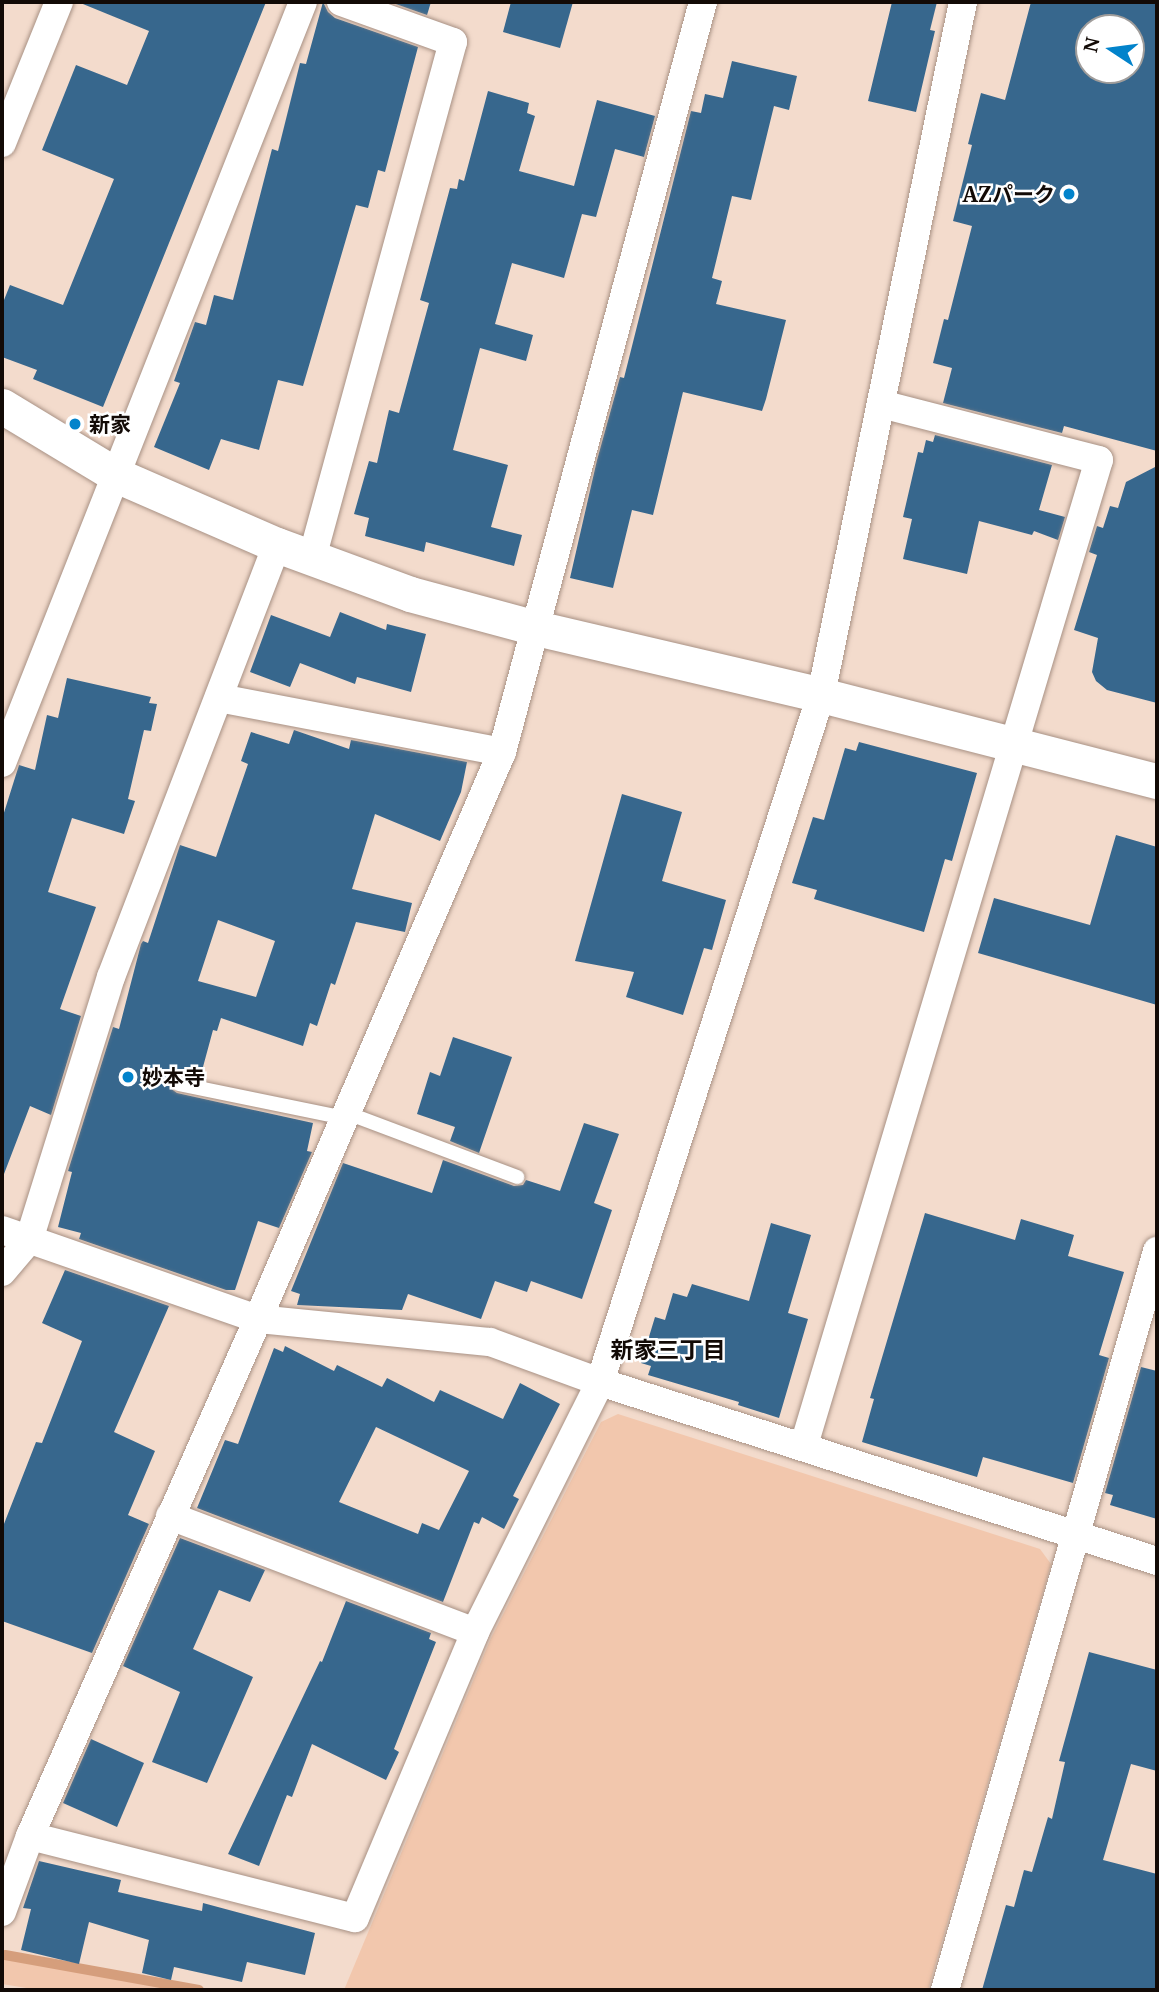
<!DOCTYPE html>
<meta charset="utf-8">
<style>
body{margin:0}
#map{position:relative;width:1159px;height:1992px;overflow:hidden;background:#f3dbcc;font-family:"Noto Serif","Noto Sans JP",serif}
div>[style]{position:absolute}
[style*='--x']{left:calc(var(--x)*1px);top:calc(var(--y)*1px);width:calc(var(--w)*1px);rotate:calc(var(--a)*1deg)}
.green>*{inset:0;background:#f2c7ad}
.stream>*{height:10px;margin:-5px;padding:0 5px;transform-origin:5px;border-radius:5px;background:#d59e7c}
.building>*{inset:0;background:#37678d}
.roads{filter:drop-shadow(0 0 2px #a89184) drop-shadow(0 0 2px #a89184)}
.service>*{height:14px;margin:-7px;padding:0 7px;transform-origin:7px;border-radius:7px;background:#fff}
.minor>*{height:28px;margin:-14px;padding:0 14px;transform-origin:14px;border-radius:14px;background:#fff}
.tertiary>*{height:35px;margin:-17.5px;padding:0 17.5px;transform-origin:17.5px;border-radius:17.5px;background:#fff}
.dots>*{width:19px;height:19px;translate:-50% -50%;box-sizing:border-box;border:4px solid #fff;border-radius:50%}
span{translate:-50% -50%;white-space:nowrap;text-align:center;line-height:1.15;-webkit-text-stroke:5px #fff;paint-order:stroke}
.poi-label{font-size:21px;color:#120a06;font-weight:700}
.right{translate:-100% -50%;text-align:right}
.left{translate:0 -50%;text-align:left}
.neighbourhood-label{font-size:23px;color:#120a06;font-weight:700}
.frame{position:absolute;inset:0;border:4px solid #120a06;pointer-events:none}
.north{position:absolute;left:1075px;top:14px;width:70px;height:70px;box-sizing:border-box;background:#fff;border:2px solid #a09d9b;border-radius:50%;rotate:283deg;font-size:19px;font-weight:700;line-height:28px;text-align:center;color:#120a06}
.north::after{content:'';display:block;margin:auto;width:24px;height:32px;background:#0283cb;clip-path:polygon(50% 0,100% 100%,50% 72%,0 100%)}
</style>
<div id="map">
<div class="green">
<i style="clip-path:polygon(618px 1414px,1040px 1549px,1051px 1564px,928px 1990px,344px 1990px,491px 1638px,601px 1422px)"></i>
<i style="clip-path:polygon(2px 1959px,177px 1990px,39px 1990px,2px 1984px)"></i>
</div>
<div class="stream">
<i style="--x:5;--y:1955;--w:197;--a:10.2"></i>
</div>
<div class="building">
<i style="clip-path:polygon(78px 2px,266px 2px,103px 407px,33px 379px,37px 370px,2px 357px,2px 305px,10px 285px,63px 305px,114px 179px,42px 150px,76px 65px,127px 85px,149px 31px)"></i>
<i style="clip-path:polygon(323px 2px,328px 12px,335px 18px,418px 47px,385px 172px,378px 170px,368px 208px,356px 205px,303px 386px,278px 380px,259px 450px,221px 439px,209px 470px,154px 447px,180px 383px,174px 381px,195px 322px,206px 325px,214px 295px,233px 300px,272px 149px,278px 151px,300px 63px,306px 64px)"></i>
<i style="clip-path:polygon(390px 2px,431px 2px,427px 15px)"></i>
<i style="clip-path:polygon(511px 2px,573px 2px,560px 48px,503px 32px)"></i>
<i style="clip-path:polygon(892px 2px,937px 2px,930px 30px,935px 31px,916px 112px,868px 101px)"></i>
<i style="clip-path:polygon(evenodd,1031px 2px,1157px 2px,1157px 451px,1064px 426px,1062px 433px,943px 403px,952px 368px,933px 363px,944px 319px,948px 320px,972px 226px,953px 221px,972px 145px,968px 144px,981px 93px,1005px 100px,1031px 2px,1089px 28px,1131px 28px,1131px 70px,1089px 70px,1089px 28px)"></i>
<i style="clip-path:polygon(732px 61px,797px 76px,789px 110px,774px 106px,751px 200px,732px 196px,712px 278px,722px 281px,716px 304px,786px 320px,766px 399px,762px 411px,683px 392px,653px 515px,632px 510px,613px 588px,570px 578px,597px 460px,620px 377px,624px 378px,691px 111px,701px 113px,705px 94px,723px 98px)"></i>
<i style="clip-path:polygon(488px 91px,529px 103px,527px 113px,535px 116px,519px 171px,574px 186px,597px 100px,655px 116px,644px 157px,615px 149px,596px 217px,582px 214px,564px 278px,512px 263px,495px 324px,533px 335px,526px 361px,480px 348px,453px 450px,508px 465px,491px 527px,522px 535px,514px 566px,426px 542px,424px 552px,365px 536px,369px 518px,354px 514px,369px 461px,377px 463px,389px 410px,399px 413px,429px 303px,420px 300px,450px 188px,457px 189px,459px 179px,464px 181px)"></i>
<i style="clip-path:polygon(935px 435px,1052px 465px,1039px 510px,1065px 517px,1058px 540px,1034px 531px,1032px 535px,979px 521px,967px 574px,903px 559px,912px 519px,903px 517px,918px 452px,923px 453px,926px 440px,933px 442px)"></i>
<i style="clip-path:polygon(1157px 466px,1157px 703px,1107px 690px,1096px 681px,1092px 672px,1098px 638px,1074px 630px,1097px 555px,1089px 552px,1097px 526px,1103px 528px,1110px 506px,1118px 508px,1126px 482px)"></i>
<i style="clip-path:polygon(340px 612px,386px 630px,387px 624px,426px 634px,411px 692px,357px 677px,355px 684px,300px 663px,290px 687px,250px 672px,271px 615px,330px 637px)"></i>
<i style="clip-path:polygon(67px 678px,151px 697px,149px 703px,157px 704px,151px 731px,144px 730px,128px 799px,135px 801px,124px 834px,72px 818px,48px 892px,96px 907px,60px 1009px,81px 1016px,51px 1115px,30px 1106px,4px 1174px,2px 1174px,2px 819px,19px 765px,35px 770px,47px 715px,58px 718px)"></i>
<i style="clip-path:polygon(evenodd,294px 730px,349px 749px,351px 740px,467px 762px,461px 792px,440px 841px,375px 814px,352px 889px,412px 903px,405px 932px,356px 922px,335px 985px,331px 983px,317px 1026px,310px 1023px,303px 1046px,221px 1018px,217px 1031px,213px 1030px,200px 1078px,177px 1075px,170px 1081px,170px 1088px,177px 1093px,313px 1123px,307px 1151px,312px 1152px,279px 1228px,258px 1221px,235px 1290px,226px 1290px,79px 1239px,81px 1233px,58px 1227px,72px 1172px,68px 1171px,113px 1027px,119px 1029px,141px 944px,143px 941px,148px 943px,180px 845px,216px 857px,248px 764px,241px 761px,251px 732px,289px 744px,294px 730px,218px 920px,275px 941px,256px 997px,198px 981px,218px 920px)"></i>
<i style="clip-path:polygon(859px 742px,977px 773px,952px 861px,945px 859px,924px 932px,814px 899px,817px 890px,792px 883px,813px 817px,824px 820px,845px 748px,856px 751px)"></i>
<i style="clip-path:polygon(622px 794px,682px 812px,662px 881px,726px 900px,712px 950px,704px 948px,683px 1015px,626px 997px,634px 972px,575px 961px)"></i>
<i style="clip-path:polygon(1116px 835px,1157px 847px,1157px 1005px,978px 953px,994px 898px,1090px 925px)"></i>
<i style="clip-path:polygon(453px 1037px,512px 1057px,479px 1153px,450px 1141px,455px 1127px,417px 1114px,430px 1072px,440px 1076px)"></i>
<i style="clip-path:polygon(584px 1123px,619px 1134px,594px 1203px,612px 1210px,582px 1299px,531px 1281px,527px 1292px,495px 1281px,481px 1319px,408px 1294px,402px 1310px,297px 1305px,300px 1294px,291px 1291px,343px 1163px,432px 1193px,443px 1160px,514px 1186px,523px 1185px,526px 1180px,560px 1191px)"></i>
<i style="clip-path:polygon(925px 1213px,1015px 1240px,1021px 1219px,1074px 1235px,1068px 1256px,1124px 1272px,1099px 1355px,1109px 1358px,1073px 1483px,983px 1457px,977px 1477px,862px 1442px,874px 1399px,870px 1398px)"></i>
<i style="clip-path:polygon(771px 1223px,811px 1235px,788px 1313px,808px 1319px,779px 1418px,738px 1405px,739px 1402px,648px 1375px,651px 1366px,641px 1363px,655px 1317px,665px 1320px,673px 1293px,687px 1297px,692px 1284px,749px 1301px)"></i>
<i style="clip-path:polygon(65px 1270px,169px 1306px,114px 1432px,155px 1451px,128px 1515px,149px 1524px,92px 1653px,2px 1621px,2px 1529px,36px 1442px,42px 1443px,82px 1341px,42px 1323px)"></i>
<i style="clip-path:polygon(evenodd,285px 1346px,334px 1371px,337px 1365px,382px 1387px,387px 1378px,434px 1402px,440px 1390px,503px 1419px,520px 1383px,560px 1404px,513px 1496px,519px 1499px,504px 1529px,482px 1517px,479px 1524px,474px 1522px,443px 1602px,197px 1508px,225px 1440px,238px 1444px,274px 1348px,283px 1352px,285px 1346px,376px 1427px,469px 1471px,439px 1530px,422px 1523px,418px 1534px,339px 1502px,376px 1427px)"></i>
<i style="clip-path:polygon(1141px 1367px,1157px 1371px,1157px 1519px,1110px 1505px,1113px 1495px,1105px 1493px)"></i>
<i style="clip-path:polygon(180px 1538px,265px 1570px,250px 1602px,219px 1590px,193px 1649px,253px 1677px,207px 1783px,152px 1762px,180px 1692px,123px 1666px)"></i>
<i style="clip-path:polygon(346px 1601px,431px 1633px,429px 1639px,436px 1642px,394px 1749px,399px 1752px,386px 1780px,312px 1744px,292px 1797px,287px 1795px,259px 1866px,228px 1854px,320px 1661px,322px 1662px)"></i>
<i style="clip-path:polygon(1089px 1652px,1157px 1670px,1157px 1771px,1131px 1764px,1103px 1860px,1157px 1874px,1157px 1990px,982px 1990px,1006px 1905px,1014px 1907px,1024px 1870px,1032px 1872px,1048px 1817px,1052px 1819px,1065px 1762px,1059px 1761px)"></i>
<i style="clip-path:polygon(91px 1739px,144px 1763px,117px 1827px,63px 1803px)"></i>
<i style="clip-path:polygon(39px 1861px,121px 1880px,118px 1892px,202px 1911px,203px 1903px,315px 1933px,305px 1975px,247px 1962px,242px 1982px,174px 1967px,171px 1980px,142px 1973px,149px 1940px,89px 1922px,79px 1964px,21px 1950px,31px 1909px,23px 1908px)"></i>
</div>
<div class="roads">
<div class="service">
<i style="--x:179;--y:1084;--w:169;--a:11.6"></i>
<i style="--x:347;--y:1113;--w:182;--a:20.6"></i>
</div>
<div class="minor">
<i style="--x:2;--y:143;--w:152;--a:-68"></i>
<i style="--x:312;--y:558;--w:535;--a:-74.72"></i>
<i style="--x:453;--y:42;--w:119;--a:-160.3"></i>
<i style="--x:219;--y:698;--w:288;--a:10.8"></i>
<i style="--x:2;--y:763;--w:818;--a:-68.42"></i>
<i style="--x:2;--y:1230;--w:271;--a:19.2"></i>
<i style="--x:258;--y:1319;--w:233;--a:5.7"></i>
<i style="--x:490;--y:1342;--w:117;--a:20"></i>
<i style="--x:600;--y:1382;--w:585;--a:17.82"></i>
<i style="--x:2;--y:1272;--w:42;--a:-49.8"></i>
<i style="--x:29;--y:1240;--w:275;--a:-72.7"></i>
<i style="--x:111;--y:977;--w:463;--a:-69"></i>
<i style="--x:804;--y:1445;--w:1028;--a:-73.33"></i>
<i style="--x:1099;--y:460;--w:225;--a:-165.6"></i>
<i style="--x:170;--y:1516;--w:326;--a:20.8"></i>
<i style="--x:30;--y:1836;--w:335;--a:14.2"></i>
<i style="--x:355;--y:1918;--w:310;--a:-67.2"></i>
<i style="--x:475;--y:1632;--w:280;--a:-63.4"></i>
<i style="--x:600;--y:1382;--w:722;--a:-72.17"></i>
<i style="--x:821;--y:695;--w:707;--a:-78.42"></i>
<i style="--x:2;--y:1912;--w:81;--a:-69.8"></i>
<i style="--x:30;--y:1836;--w:565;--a:-66.2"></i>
<i style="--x:258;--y:1319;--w:617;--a:-66.72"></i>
<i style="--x:502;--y:752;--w:776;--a:-75"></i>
<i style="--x:945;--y:1990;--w:769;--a:-73.99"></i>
</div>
<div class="tertiary">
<i style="--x:2;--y:406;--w:133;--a:31.2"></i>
<i style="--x:116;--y:475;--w:176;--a:23.5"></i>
<i style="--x:277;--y:545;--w:142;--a:20.2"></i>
<i style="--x:410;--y:594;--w:131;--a:15.1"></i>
<i style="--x:536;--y:628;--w:293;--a:13.2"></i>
<i style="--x:821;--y:695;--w:347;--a:14.4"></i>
</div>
</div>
<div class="dots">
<i style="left:1069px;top:194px;background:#0283cb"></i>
<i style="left:75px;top:424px;background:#0283cb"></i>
<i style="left:128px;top:1077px;background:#0283cb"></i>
</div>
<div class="poi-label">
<span class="right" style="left:1055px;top:194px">AZパーク</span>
<span class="left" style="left:89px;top:424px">新家</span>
<span class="left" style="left:142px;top:1077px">妙本寺</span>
</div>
<div class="neighbourhood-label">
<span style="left:668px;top:1349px">新家三丁目</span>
</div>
<div class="frame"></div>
<div class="north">N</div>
</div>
